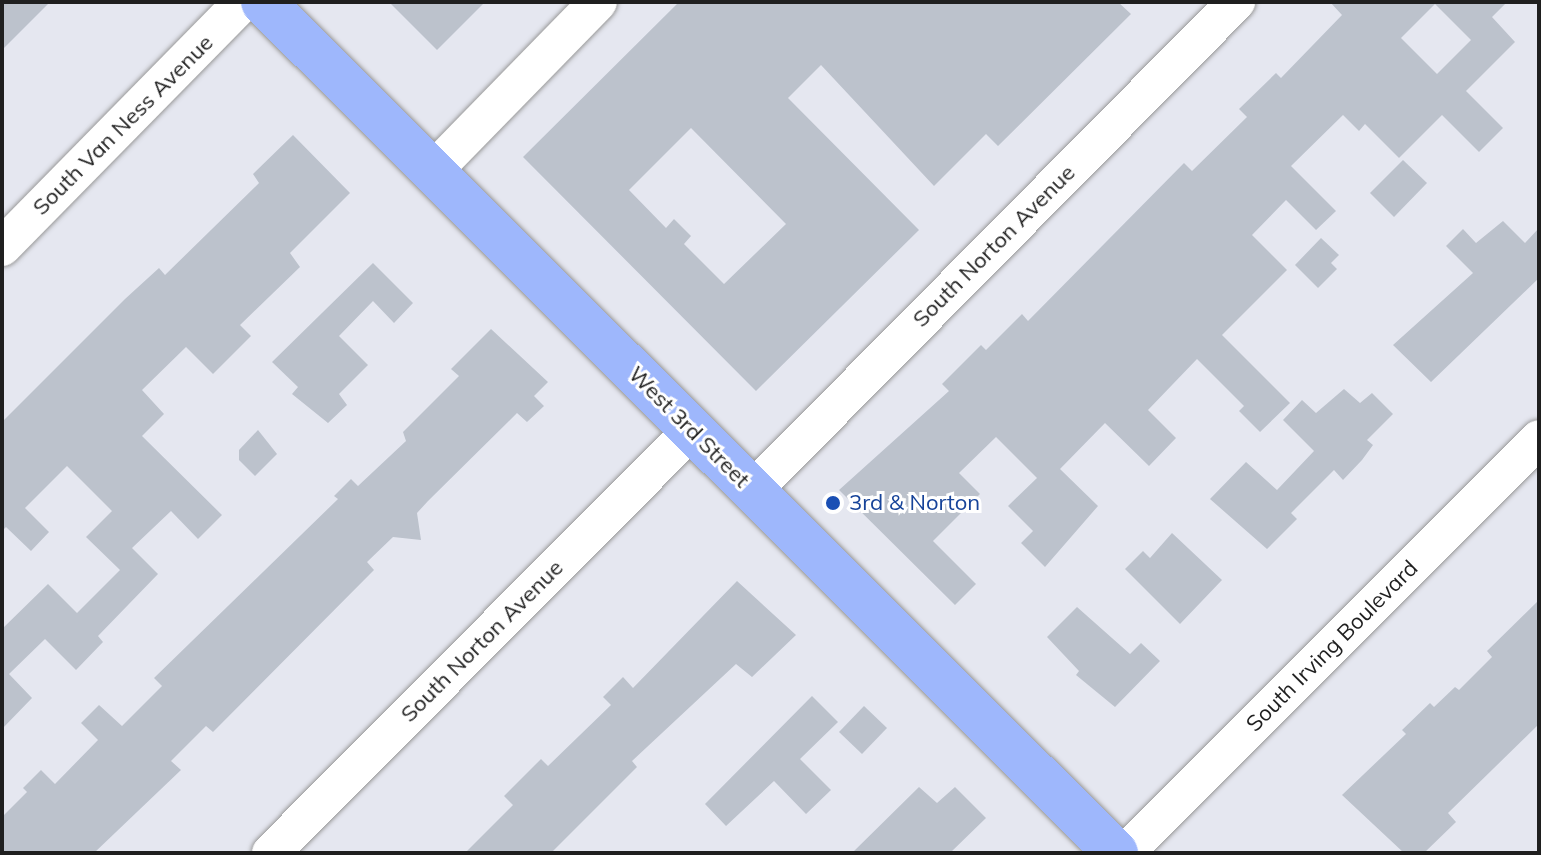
<!DOCTYPE html>
<style>
body{margin:0}
#map{position:relative;width:1541px;height:855px;overflow:hidden;background:#e5e7f0;font-family:Mulish,sans-serif}
div>[style]{position:absolute}
[style*='--x']{left:calc(var(--x)*1px);top:calc(var(--y)*1px);width:calc(var(--w)*1px);rotate:calc(var(--a)*1deg)}
.building>*{inset:0;background:#bcc2cc}
.roads{filter:drop-shadow(0 0 2px #999) drop-shadow(0 0 2px #999)}
.minor>*{height:38px;margin:-19px;padding:0 19px;transform-origin:19px;border-radius:19px;background:#fff}
.major>*{height:44px;margin:-22px;padding:0 22px;transform-origin:22px;border-radius:22px;background:#9eb7fc}
.dots>*{width:22px;height:22px;translate:-50% -50%;box-sizing:border-box;border:4px solid #fff;border-radius:50%}
span{translate:-50% -50%;white-space:nowrap;text-align:center;line-height:1.15;-webkit-text-stroke:6px #fff;paint-order:stroke}
.street-label{font-size:22px;color:#1f1f1f}
.transit-label{font-size:22px;color:#164399}
.left{translate:0 -50%;text-align:left}
.frame{position:absolute;inset:0;border:4px solid #1f1f1f;pointer-events:none}
</style>
<div id="map">
<div class="building">
<i style="clip-path:polygon(2px 2px,50px 2px,2px 50px)"></i>
<i style="clip-path:polygon(389px 2px,485px 2px,437px 50px)"></i>
<i style="clip-path:polygon(evenodd,679px 2px,1118px 2px,1131px 14px,998px 146px,986px 134px,934px 186px,821px 65px,788px 98px,919px 230px,756px 391px,523px 157px,679px 2px,691px 128px,786px 224px,724px 284px,684px 244px,691px 236px,674px 219px,666px 228px,629px 190px,691px 128px)"></i>
<i style="clip-path:polygon(evenodd,1330px 2px,1507px 2px,1492px 17px,1515px 42px,1466px 91px,1503px 128px,1479px 152px,1442px 115px,1399px 158px,1365px 124px,1359px 131px,1343px 115px,1291px 166px,1336px 211px,1316px 230px,1286px 200px,1252px 235px,1287px 270px,1222px 335px,1290px 403px,1260px 432px,1239px 411px,1244px 406px,1197px 359px,1148px 410px,1176px 438px,1149px 466px,1105px 423px,1060px 469px,1098px 506px,1045px 567px,1021px 543px,1033px 531px,1008px 506px,1037px 478px,996px 437px,959px 473px,980px 494px,933px 541px,976px 584px,955px 605px,839px 490px,949px 391px,942px 384px,981px 345px,986px 350px,1022px 314px,1028px 321px,1184px 163px,1192px 171px,1247px 117px,1239px 109px,1276px 73px,1281px 78px,1342px 15px,1330px 2px,1435px 4px,1471px 40px,1437px 74px,1401px 38px,1435px 4px)"></i>
<i style="clip-path:polygon(293px 135px,350px 193px,290px 253px,300px 267px,240px 325px,251px 336px,213px 374px,186px 347px,142px 390px,164px 414px,142px 436px,222px 515px,198px 539px,171px 511px,132px 548px,158px 574px,98px 636px,103px 642px,76px 670px,45px 639px,9px 674px,32px 698px,2px 729px,2px 629px,48px 584px,77px 613px,120px 570px,86px 537px,112px 511px,67px 466px,25px 508px,49px 532px,31px 551px,6px 527px,2px 531px,2px 422px,125px 299px,159px 268px,165px 275px,259px 183px,253px 174px)"></i>
<i style="clip-path:polygon(1403px 160px,1427px 183px,1394px 217px,1370px 193px)"></i>
<i style="clip-path:polygon(1503px 221px,1525px 243px,1539px 228px,1539px 278px,1431px 382px,1393px 345px,1473px 273px,1446px 246px,1463px 229px,1476px 243px)"></i>
<i style="clip-path:polygon(1321px 238px,1339px 255px,1331px 263px,1337px 269px,1318px 288px,1295px 265px)"></i>
<i style="clip-path:polygon(373px 263px,413px 303px,394px 323px,373px 301px,339px 336px,368px 365px,339px 394px,347px 405px,328px 423px,292px 394px,298px 387px,272px 362px)"></i>
<i style="clip-path:polygon(491px 329px,548px 382px,534px 396px,544px 406px,527px 422px,517px 413px,428px 501px,417px 513px,421px 540px,393px 537px,367px 562px,374px 570px,213px 732px,206px 726px,171px 761px,181px 770px,94px 853px,2px 853px,2px 817px,27px 792px,23px 788px,41px 770px,55px 784px,98px 740px,81px 723px,99px 705px,122px 726px,162px 686px,154px 678px,338px 499px,334px 496px,351px 479px,358px 486px,406px 441px,403px 432px,459px 376px,451px 369px)"></i>
<i style="clip-path:polygon(1344px 389px,1360px 403px,1372px 393px,1393px 414px,1367px 440px,1373px 445px,1362px 460px,1343px 480px,1334px 470px,1291px 513px,1297px 519px,1267px 549px,1210px 499px,1246px 462px,1277px 490px,1314px 451px,1283px 420px,1302px 400px,1316px 413px)"></i>
<i style="clip-path:polygon(258px 430px,277px 454px,255px 476px,239px 460px,239px 450px)"></i>
<i style="clip-path:polygon(1172px 533px,1222px 580px,1180px 624px,1125px 569px,1143px 551px,1150px 558px)"></i>
<i style="clip-path:polygon(737px 581px,796px 635px,752px 677px,736px 664px,632px 761px,637px 767px,551px 853px,465px 853px,513px 805px,504px 796px,541px 759px,548px 766px,611px 705px,603px 697px,623px 677px,633px 688px)"></i>
<i style="clip-path:polygon(1539px 600px,1539px 724px,1448px 813px,1456px 822px,1424px 853px,1404px 853px,1342px 795px,1406px 734px,1402px 730px,1430px 703px,1434px 707px,1455px 687px,1459px 690px,1492px 657px,1487px 651px)"></i>
<i style="clip-path:polygon(1077px 607px,1130px 654px,1141px 643px,1160px 661px,1115px 707px,1076px 675px,1079px 671px,1047px 637px)"></i>
<i style="clip-path:polygon(812px 696px,838px 722px,800px 759px,831px 790px,806px 814px,774px 781px,726px 826px,705px 804px)"></i>
<i style="clip-path:polygon(864px 706px,887px 728px,862px 754px,839px 732px)"></i>
<i style="clip-path:polygon(919px 787px,937px 803px,955px 787px,986px 818px,950px 853px,852px 853px)"></i>
</div>
<div class="roads">
<div class="minor">
<i style="--x:433;--y:171;--w:236;--a:-45.7"></i>
<i style="--x:2;--y:247;--w:344;--a:-45.5"></i>
<i style="--x:753;--y:490;--w:687;--a:-45.3"></i>
<i style="--x:271;--y:853;--w:597;--a:-45.14"></i>
<i style="--x:1125;--y:853;--w:585;--a:-45"></i>
</div>
<div class="major">
<i style="--x:263;--y:2;--w:1205;--a:44.93"></i>
</div>
</div>
<div class="dots">
<i style="left:833px;top:503px;background:#1a4fb4"></i>
</div>
<div class="street-label">
<span style="left:123px;top:125px;rotate:-45deg">South Van Ness Avenue</span>
<span style="left:994px;top:246px;rotate:-45deg">South Norton Avenue</span>
<span style="left:689px;top:427px;rotate:45deg">West 3rd Street</span>
<span style="left:482px;top:641px;rotate:-45deg">South Norton Avenue</span>
<span style="left:1332px;top:646px;rotate:-45deg">South Irving Boulevard</span>
</div>
<div class="transit-label">
<span class="left" style="left:849px;top:503px">3rd &amp; Norton</span>
</div>
<div class="frame"></div>
</div>
